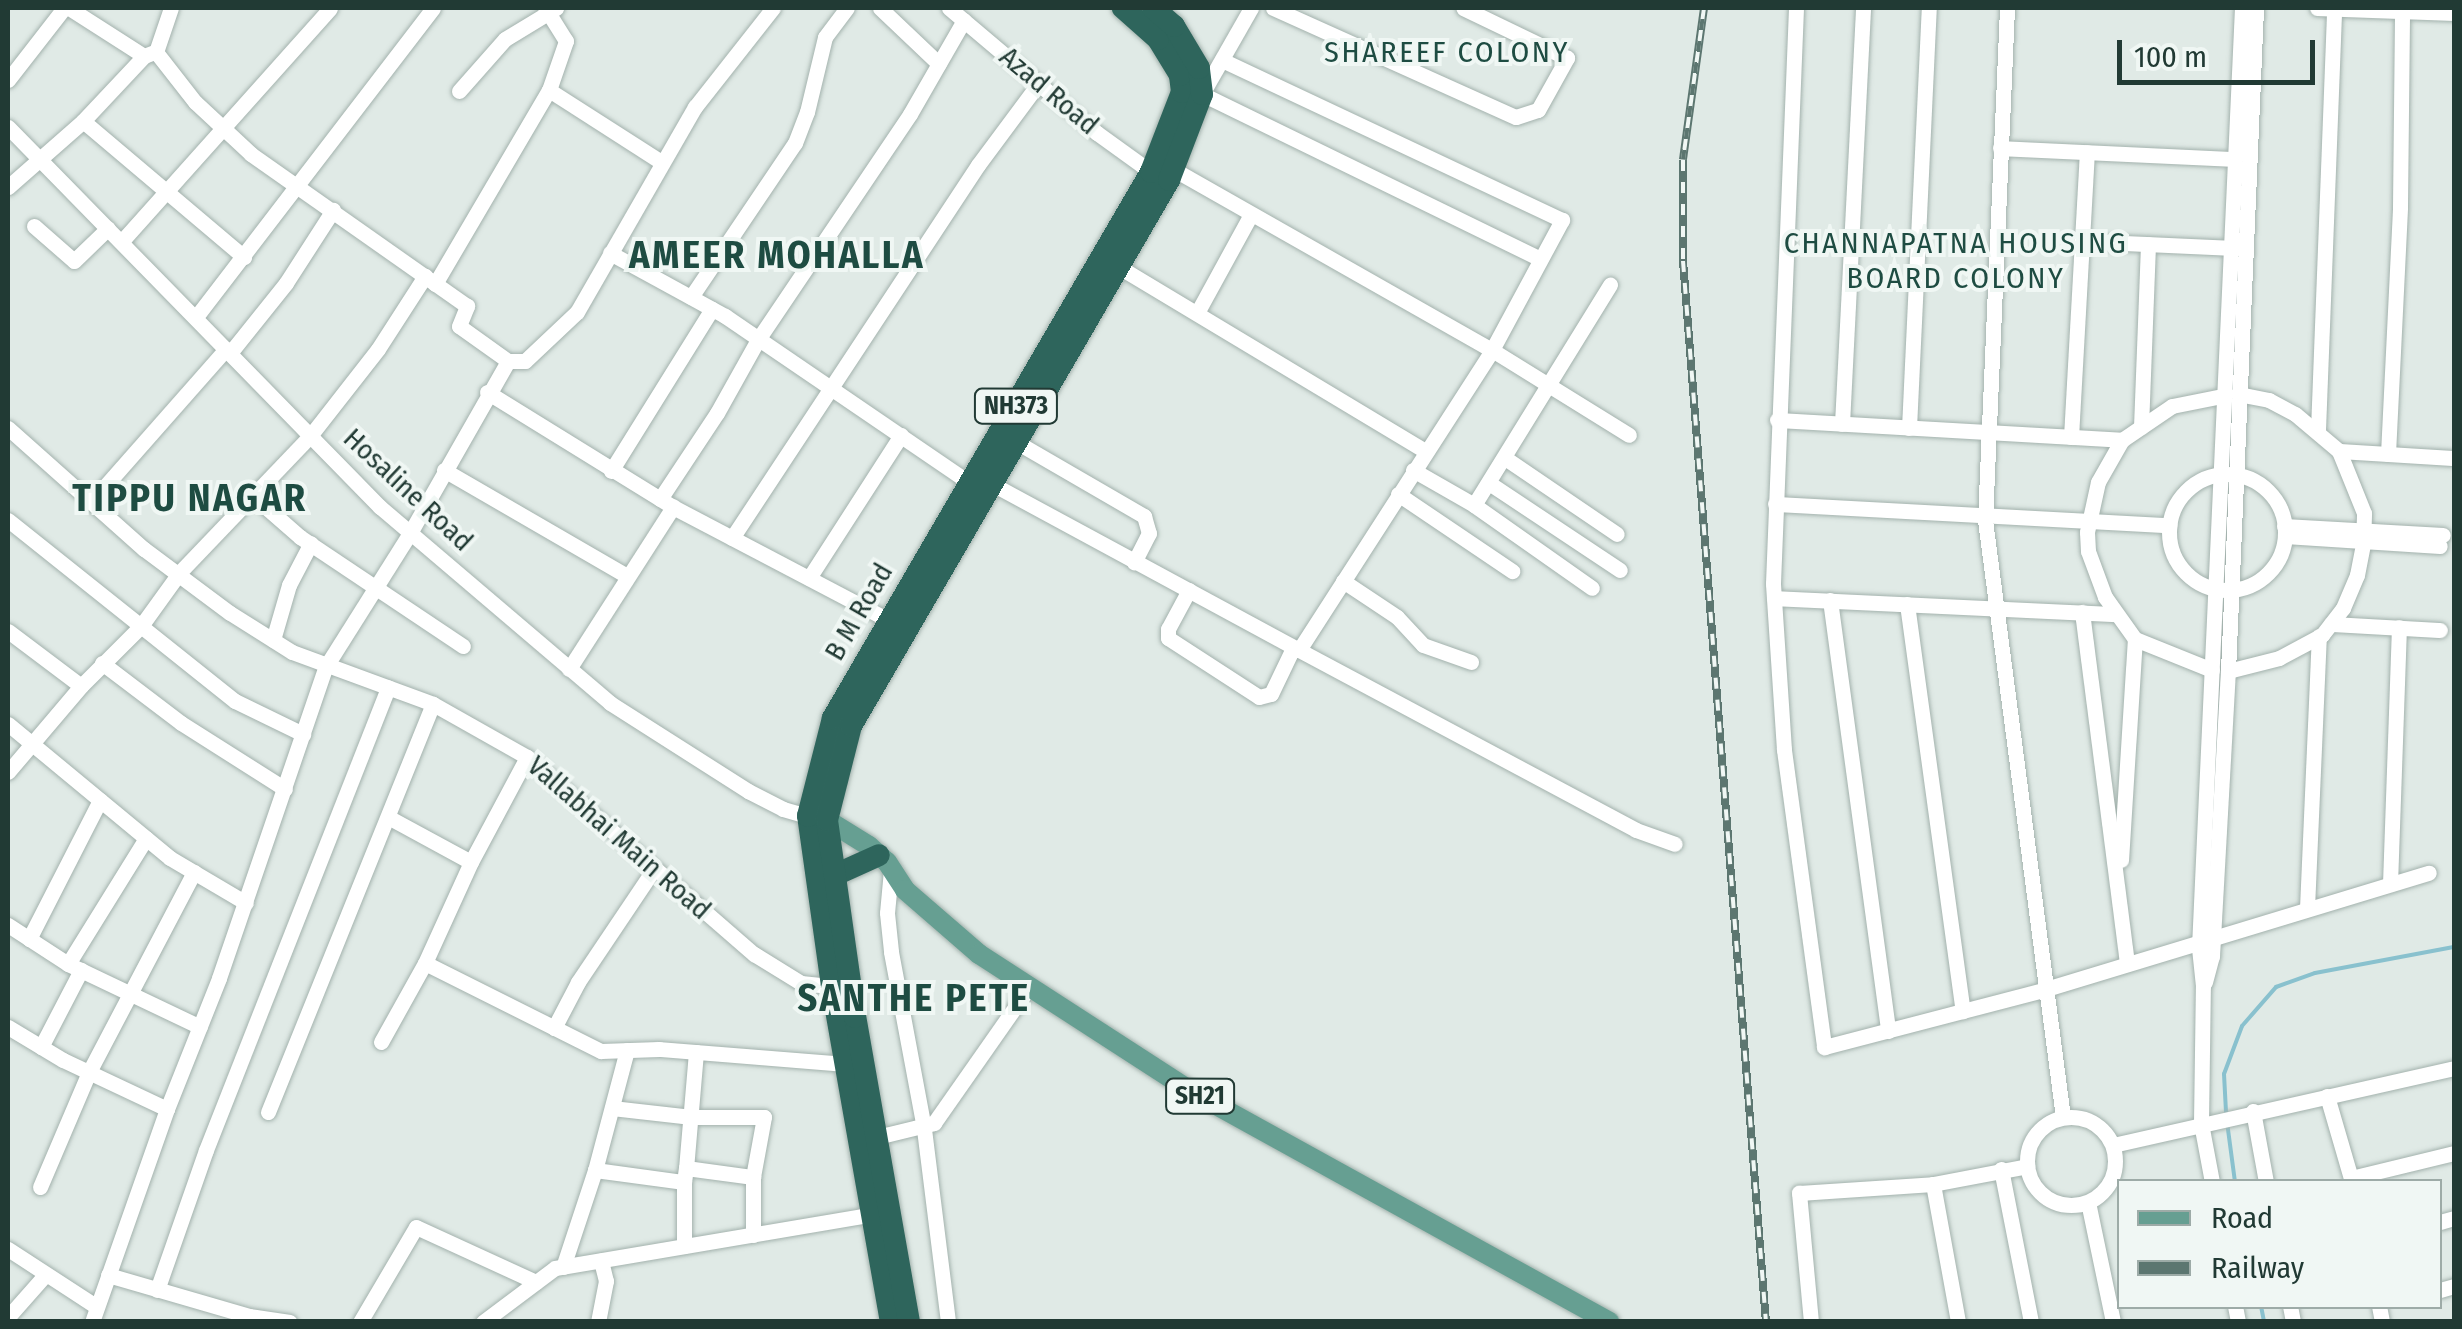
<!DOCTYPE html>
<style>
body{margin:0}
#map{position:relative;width:2462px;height:1329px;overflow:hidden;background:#e0eae6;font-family:"Fira Sans Condensed",sans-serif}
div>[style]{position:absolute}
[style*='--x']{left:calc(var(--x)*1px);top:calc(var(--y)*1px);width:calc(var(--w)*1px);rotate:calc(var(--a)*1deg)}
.stream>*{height:4px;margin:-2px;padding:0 2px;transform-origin:2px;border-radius:2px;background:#89c1ce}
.roads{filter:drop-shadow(0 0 2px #a3b2ad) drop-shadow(0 0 2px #a3b2ad)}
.minor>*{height:15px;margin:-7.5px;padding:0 7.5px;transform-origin:7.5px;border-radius:7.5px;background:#fff}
.minor>.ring{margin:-7.5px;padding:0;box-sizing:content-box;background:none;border:15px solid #fff;border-radius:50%}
.major>*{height:20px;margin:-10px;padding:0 10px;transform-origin:10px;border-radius:10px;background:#669f92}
.highway>*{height:22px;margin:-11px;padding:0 11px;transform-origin:11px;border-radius:11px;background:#2e655c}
.rail>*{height:8px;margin-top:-4px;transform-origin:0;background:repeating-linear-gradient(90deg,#f0f7f4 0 11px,#5c7670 0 22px);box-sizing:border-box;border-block:2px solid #5c7670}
span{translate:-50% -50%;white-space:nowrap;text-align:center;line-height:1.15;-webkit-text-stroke:8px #f0f7f4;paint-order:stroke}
.shield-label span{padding:2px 8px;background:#f0f7f4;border:2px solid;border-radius:8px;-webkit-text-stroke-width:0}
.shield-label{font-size:25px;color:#213a34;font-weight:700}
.street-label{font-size:28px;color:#213a34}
.neighbourhood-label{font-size:30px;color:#1e4c42;letter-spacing:2.5px}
.district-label{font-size:38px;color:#1e4c42;font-weight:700;letter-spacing:2.5px}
.frame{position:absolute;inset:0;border:10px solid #213a34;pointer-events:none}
.legend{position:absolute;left:2117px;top:1179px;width:325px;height:130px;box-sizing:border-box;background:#f0f7f4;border:2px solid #9daba7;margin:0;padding:12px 18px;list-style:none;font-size:30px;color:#213a34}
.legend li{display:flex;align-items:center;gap:20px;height:50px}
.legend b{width:50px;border:2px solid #9daba7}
.scale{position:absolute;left:2117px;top:40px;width:198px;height:45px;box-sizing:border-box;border:5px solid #213a34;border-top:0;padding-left:12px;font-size:30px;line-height:35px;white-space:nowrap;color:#213a34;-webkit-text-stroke:8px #f0f7f4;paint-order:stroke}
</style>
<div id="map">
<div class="stream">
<i style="--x:2226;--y:1112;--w:38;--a:-93"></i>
<i style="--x:2224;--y:1074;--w:51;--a:-69.4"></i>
<i style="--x:2242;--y:1026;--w:52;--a:-48.9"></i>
<i style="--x:2276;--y:987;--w:41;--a:-19.7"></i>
<i style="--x:2315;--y:973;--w:141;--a:-10.6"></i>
<i style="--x:2227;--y:1122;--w:61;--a:82.4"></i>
<i style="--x:2261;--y:1306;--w:16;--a:79"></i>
</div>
<div class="roads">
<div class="minor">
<i style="--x:69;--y:8;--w:89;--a:32.6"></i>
<i style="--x:144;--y:56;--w:9;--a:-21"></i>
<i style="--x:880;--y:8;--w:81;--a:43.5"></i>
<i style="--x:949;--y:8;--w:194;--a:40.2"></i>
<i style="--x:1097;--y:133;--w:67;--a:35.8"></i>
<i style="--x:1251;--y:8;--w:99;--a:119.7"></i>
<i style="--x:1202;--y:94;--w:376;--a:26"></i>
<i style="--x:1273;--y:8;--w:266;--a:24.2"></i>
<i style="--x:1516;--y:117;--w:23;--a:-18"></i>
<i style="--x:1538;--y:110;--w:60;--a:-60.9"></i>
<i style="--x:1567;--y:58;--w:115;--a:-154.3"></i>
<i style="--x:1796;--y:8;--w:576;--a:92.29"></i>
<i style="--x:1773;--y:584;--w:166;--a:86.2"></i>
<i style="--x:1784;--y:750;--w:300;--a:82.3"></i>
<i style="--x:1824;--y:1047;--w:229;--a:-14.6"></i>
<i style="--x:2046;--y:989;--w:400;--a:-16.9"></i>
<i style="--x:2007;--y:8;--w:512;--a:92.46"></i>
<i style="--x:1985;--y:520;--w:602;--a:82.56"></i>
<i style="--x:2317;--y:8;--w:137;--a:2.1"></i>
<i style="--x:8;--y:80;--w:91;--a:-52.1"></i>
<i style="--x:549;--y:90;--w:133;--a:32.7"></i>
<i style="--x:459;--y:91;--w:69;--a:-48.5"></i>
<i style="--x:505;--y:39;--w:60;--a:-31.3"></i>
<i style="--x:83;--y:121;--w:211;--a:40.2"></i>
<i style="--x:8;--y:127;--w:532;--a:45.61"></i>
<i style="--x:380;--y:507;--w:302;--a:40.4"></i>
<i style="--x:610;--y:703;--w:164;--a:32.5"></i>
<i style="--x:748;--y:791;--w:39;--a:27"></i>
<i style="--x:783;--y:809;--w:26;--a:16"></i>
<i style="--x:2000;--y:148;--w:234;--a:2.7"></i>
<i style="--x:1173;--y:169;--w:367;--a:29.6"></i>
<i style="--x:1492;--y:350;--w:161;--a:31.8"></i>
<i style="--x:8;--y:187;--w:100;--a:-41.3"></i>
<i style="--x:83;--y:121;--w:89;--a:-46.8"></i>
<i style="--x:34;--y:226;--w:53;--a:41.2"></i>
<i style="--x:74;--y:261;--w:47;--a:-44.1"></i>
<i style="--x:122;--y:241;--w:312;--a:-48.2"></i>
<i style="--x:2082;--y:241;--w:156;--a:2.6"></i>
<i style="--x:610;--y:253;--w:131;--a:28.7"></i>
<i style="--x:725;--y:316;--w:298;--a:34.3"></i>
<i style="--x:1119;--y:267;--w:357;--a:31"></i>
<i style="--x:435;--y:284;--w:225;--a:-59.6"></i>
<i style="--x:549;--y:90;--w:52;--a:-70.9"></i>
<i style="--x:566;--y:41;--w:39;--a:-122"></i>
<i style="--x:691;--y:297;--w:186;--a:-56"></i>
<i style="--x:795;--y:143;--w:33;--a:-69"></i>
<i style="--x:807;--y:112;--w:77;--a:-76.5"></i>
<i style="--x:825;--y:37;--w:36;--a:-53"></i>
<i style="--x:1197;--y:313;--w:111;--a:-61.3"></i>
<i style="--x:196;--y:317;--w:389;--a:-52.5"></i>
<i style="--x:230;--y:353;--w:90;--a:-51.3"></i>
<i style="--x:286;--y:283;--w:87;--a:-57.2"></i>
<i style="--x:508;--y:361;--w:17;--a:0"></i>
<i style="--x:525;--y:361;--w:71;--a:-43.3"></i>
<i style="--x:577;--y:312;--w:237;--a:-60.1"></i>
<i style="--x:695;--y:107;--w:126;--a:-51.8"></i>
<i style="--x:487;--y:392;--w:219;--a:31.7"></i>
<i style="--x:673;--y:507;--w:243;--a:27.7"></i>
<i style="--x:1777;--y:420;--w:346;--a:3.3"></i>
<i style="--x:1842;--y:424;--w:417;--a:-87.1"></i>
<i style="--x:2141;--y:427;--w:183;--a:-87.8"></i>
<i style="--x:8;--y:428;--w:182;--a:41.7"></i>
<i style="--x:144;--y:549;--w:107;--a:36.7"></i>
<i style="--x:230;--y:613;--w:73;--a:32.2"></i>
<i style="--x:292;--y:652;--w:150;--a:20.2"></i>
<i style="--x:433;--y:704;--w:108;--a:29.4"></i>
<i style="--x:527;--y:757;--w:301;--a:41"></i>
<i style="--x:754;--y:954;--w:55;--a:31.7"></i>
<i style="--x:801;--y:983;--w:31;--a:6"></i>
<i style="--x:1909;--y:428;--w:420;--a:-87.3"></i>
<i style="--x:2318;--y:430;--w:422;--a:-87.8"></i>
<i style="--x:2071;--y:437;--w:285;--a:-86.8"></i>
<i style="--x:1018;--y:443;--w:146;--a:30.1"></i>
<i style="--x:1144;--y:516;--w:18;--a:74"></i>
<i style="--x:1149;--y:533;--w:33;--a:117"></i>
<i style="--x:2339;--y:451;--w:114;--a:3.5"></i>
<i style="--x:2388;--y:454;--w:247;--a:-87.2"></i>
<i style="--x:2400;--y:207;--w:196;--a:-89.4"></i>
<i style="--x:1505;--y:458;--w:135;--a:34.2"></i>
<i style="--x:444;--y:470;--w:211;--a:30.1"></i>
<i style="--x:1413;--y:470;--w:70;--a:29.8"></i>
<i style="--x:1474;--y:505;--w:144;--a:35.1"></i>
<i style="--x:611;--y:471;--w:191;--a:-58.1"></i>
<i class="ring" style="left:2169px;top:474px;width:101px;height:101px"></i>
<i style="--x:1489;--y:483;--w:157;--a:33.6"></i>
<i style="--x:994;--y:485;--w:347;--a:28.4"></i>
<i style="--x:1299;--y:650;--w:357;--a:-57.2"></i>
<i style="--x:1492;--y:350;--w:148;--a:-61.7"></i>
<i style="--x:1562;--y:220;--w:376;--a:-154.8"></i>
<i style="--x:1398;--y:494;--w:138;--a:34"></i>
<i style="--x:252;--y:495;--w:64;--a:41.2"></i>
<i style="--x:300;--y:537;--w:196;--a:33.8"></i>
<i style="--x:660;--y:499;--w:103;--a:-56.5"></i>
<i style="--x:717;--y:413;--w:86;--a:-60.8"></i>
<i style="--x:759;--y:338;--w:270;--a:-56"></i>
<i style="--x:910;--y:114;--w:108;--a:-60.1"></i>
<i style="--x:91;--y:502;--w:204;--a:-48.6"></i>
<i style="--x:1775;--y:504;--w:395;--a:3.1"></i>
<i style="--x:1474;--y:505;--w:259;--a:-58.3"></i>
<i style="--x:8;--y:520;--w:290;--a:38.6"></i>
<i style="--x:235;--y:701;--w:76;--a:25.9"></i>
<i style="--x:2284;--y:526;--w:159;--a:3.2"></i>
<i style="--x:2285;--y:536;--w:155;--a:3.7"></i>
<i style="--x:732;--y:538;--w:447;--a:-56.6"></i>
<i style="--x:978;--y:165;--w:102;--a:-53.4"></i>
<i style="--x:809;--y:578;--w:170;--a:-57.2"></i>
<i style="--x:1343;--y:581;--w:65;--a:33.7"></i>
<i style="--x:1397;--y:617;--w:38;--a:47"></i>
<i style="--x:1423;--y:645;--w:51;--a:19.5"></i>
<i style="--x:1189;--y:590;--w:44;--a:118.3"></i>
<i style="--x:1168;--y:629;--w:9;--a:90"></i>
<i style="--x:1168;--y:638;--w:108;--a:33"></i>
<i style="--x:1259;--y:697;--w:12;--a:-14"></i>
<i style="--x:1271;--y:694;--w:51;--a:-64.4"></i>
<i style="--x:1774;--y:598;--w:341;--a:2.7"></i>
<i style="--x:1830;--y:600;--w:435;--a:82.3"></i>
<i style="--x:1907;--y:604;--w:411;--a:82.2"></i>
<i style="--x:2082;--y:612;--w:354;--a:82.7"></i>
<i style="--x:2331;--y:624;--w:109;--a:3.2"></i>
<i style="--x:8;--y:631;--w:91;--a:37"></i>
<i style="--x:273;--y:640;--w:57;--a:-73.8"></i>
<i style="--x:289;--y:585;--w:47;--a:-62.4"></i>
<i style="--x:1299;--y:650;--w:382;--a:28.1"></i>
<i style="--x:1636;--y:830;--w:41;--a:19.7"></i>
<i style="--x:102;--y:663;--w:99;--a:37.2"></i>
<i style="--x:181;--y:723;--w:123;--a:32.4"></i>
<i style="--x:569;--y:669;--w:193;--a:-57.3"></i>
<i style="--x:2212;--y:670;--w:83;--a:-158.1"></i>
<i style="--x:2135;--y:639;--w:52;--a:-125.5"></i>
<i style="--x:2105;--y:597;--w:49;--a:-110.3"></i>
<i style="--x:2088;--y:551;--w:19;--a:-93"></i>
<i style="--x:2087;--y:532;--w:51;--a:-77.6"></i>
<i style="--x:2098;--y:482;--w:48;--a:-60.3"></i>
<i style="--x:2122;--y:440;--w:60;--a:-34.2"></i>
<i style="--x:2172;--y:406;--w:51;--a:-11.3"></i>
<i style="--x:2228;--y:671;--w:53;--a:-14.3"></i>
<i style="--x:2279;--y:658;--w:49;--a:-28.1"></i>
<i style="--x:2322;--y:635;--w:34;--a:-52"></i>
<i style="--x:2343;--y:608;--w:36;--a:-67"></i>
<i style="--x:2357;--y:575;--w:32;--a:-79"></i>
<i style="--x:2363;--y:544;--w:31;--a:-88"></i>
<i style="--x:2364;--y:513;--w:67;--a:-112"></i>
<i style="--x:2339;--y:451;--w:57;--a:-139.9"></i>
<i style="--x:2295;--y:414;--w:30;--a:-152"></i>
<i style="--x:2269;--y:400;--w:32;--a:-169"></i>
<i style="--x:8;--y:724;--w:210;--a:39.6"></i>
<i style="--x:170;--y:858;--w:88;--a:30.6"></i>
<i style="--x:8;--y:772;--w:113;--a:-49.7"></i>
<i style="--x:81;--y:686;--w:85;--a:-45"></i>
<i style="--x:141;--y:626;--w:67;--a:-54.2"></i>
<i style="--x:180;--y:572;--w:188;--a:-46.3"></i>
<i style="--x:310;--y:436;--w:110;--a:-52"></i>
<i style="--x:378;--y:349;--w:87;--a:-57.2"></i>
<i style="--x:388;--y:817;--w:94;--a:28.5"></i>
<i style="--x:471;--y:862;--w:111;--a:114.5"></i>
<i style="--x:425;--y:963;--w:197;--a:26.6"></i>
<i style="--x:601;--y:1051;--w:58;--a:-2"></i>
<i style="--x:659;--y:1049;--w:189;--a:4.6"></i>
<i style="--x:2121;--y:860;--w:221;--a:-86.4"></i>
<i style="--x:471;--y:862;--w:119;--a:-61.9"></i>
<i style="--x:891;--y:870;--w:43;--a:95.3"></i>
<i style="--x:887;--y:913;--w:39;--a:84"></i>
<i style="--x:891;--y:952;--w:180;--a:79.4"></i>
<i style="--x:924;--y:1129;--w:194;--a:82.9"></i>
<i style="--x:2390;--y:884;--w:257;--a:-88"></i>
<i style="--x:2307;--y:908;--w:272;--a:-87.5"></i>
<i style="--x:8;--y:925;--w:72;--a:33"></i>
<i style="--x:68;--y:964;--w:146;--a:25.5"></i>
<i style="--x:29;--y:939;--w:156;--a:-62.9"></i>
<i style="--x:68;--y:964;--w:148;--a:-58.2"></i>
<i style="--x:2205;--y:982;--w:27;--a:-75"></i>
<i style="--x:2212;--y:956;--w:285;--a:-86.8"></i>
<i style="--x:2228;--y:671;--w:664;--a:-87.58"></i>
<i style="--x:8;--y:1027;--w:64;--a:31"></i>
<i style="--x:63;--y:1060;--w:115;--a:25.2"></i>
<i style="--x:167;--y:1109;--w:141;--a:-68.3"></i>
<i style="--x:219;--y:978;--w:328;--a:-71.1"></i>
<i style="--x:325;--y:668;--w:160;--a:-57.8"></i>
<i style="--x:410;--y:533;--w:198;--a:-60.3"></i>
<i style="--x:508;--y:361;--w:60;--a:-144.5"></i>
<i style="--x:459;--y:326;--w:22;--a:-68"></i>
<i style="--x:467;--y:306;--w:264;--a:-144.9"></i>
<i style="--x:251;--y:154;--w:76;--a:-137.1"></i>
<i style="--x:195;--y:102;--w:63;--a:-128"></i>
<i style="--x:156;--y:52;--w:46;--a:-71.2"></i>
<i style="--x:554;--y:1028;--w:52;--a:-62.4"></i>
<i style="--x:578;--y:982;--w:136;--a:-56.1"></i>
<i style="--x:381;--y:1042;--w:90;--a:-60.9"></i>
<i style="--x:41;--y:1047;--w:87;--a:-62.5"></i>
<i style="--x:627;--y:1050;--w:124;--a:104.9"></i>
<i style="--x:595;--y:1170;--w:90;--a:7.7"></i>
<i style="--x:684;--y:1182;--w:14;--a:-82"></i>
<i style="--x:696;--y:1052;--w:116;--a:94.9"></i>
<i style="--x:686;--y:1168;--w:68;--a:7.7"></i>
<i style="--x:753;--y:1177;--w:58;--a:90"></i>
<i style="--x:2327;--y:1096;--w:90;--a:73.8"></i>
<i style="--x:612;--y:1108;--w:80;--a:6.5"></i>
<i style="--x:691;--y:1117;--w:73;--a:0"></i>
<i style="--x:764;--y:1117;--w:61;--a:100.4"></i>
<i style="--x:2253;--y:1111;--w:72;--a:79.6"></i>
<i style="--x:268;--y:1112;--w:440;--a:-68"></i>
<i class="ring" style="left:2027px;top:1117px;width:73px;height:73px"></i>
<i style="--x:877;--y:1137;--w:59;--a:-13.8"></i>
<i style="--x:934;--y:1123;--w:167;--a:-55"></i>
<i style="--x:2113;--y:1145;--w:350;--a:-12.7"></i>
<i style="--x:2001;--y:1169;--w:156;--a:78.9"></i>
<i style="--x:2351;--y:1178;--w:106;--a:-13.6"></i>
<i style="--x:684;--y:1182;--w:64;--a:90"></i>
<i style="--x:2212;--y:1182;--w:60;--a:-100.6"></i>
<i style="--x:2201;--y:1123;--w:137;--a:-89.2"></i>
<i style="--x:2203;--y:986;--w:39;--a:-96"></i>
<i style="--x:2199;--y:947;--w:940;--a:-87.38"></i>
<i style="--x:1933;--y:1184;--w:140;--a:79.7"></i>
<i style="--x:40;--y:1187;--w:125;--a:-66.9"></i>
<i style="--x:89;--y:1072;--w:226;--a:-62.3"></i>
<i style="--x:2088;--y:1202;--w:123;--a:78.2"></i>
<i style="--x:2440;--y:1222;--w:15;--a:-16"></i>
<i style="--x:8;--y:1249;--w:106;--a:33.1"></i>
<i style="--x:563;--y:1267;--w:102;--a:-71.7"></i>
<i style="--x:108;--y:1275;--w:147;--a:16.2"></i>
<i style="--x:249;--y:1316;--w:41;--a:8.3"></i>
<i style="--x:157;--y:1290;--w:148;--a:-70.7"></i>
<i style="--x:206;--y:1150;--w:497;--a:-68.5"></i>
<i style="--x:2440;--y:1290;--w:15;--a:-16"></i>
<i style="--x:2235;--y:1306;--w:16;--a:79"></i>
<i style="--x:2290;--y:1306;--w:16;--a:79"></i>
<i style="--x:2379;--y:1306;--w:16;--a:79"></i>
<i style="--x:8;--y:1317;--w:57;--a:-48.5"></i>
<i style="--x:92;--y:1322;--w:226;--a:-70.6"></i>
<i style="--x:360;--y:1322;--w:110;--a:-59.5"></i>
<i style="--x:416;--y:1227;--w:132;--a:24.6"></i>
<i style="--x:483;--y:1322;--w:90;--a:-36.9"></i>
<i style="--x:555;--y:1268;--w:323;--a:-9.6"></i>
<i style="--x:598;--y:1322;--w:42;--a:-79"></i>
<i style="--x:606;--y:1281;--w:21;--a:-104"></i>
<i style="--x:1811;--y:1322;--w:130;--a:-95.3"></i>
<i style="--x:1799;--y:1193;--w:134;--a:-3.8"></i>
<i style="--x:1933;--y:1184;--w:96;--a:-10.8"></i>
</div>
<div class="major">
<i style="--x:815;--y:817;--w:12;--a:14"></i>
<i style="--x:827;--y:820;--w:49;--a:31.8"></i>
<i style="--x:869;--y:846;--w:24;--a:42"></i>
<i style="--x:887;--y:862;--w:33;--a:57"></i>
<i style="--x:905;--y:890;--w:98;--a:40.9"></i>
<i style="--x:979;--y:954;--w:252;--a:32.9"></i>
<i style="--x:1191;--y:1091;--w:478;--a:28.9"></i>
</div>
<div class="highway">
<i style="--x:835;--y:875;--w:48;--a:-24.4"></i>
<i style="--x:891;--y:1322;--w:341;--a:-100"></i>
<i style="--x:832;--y:986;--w:172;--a:-98"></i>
<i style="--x:808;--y:816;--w:101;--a:-75.7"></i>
<i style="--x:833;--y:718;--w:632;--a:-59.78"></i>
<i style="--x:1151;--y:172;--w:86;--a:-68.8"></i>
<i style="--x:1182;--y:92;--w:17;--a:-97"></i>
<i style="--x:1180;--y:75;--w:42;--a:-121.4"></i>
<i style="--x:1158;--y:39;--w:47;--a:-138.5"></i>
<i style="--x:909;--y:1322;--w:310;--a:-100"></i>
<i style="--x:855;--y:1017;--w:199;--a:-98.1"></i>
<i style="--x:827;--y:820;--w:97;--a:-75.7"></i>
<i style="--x:851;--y:726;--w:632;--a:-59.78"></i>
<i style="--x:1169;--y:180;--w:92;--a:-69"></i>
<i style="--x:1202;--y:94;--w:26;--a:-97"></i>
<i style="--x:1199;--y:68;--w:49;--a:-120.8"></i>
<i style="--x:1174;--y:26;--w:28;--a:-139"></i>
</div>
</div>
<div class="rail">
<i style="--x:1704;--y:8;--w:153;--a:97.9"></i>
<i style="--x:1683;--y:160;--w:101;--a:90"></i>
<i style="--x:1683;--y:261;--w:1064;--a:85.53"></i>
</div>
<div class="shield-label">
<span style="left:1016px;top:406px">NH373</span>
<span style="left:1200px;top:1096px">SH21</span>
</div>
<div class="street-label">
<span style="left:1049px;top:91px;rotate:40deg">Azad Road</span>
<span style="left:408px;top:490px;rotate:43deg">Hosaline Road</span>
<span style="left:859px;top:612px;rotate:-60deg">B M Road</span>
<span style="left:619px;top:838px;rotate:41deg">Vallabhai Main Road</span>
</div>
<div class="neighbourhood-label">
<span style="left:1447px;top:52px">SHAREEF COLONY</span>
<span style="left:1956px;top:260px">CHANNAPATNA HOUSING<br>BOARD COLONY</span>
</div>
<div class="district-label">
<span style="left:777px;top:256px">AMEER MOHALLA</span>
<span style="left:190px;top:499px">TIPPU NAGAR</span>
<span style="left:914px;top:999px">SANTHE PETE</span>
</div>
<div class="frame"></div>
<ul class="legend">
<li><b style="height:12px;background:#669f92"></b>Road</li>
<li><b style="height:12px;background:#5c7670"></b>Railway</li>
</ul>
<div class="scale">100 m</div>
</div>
